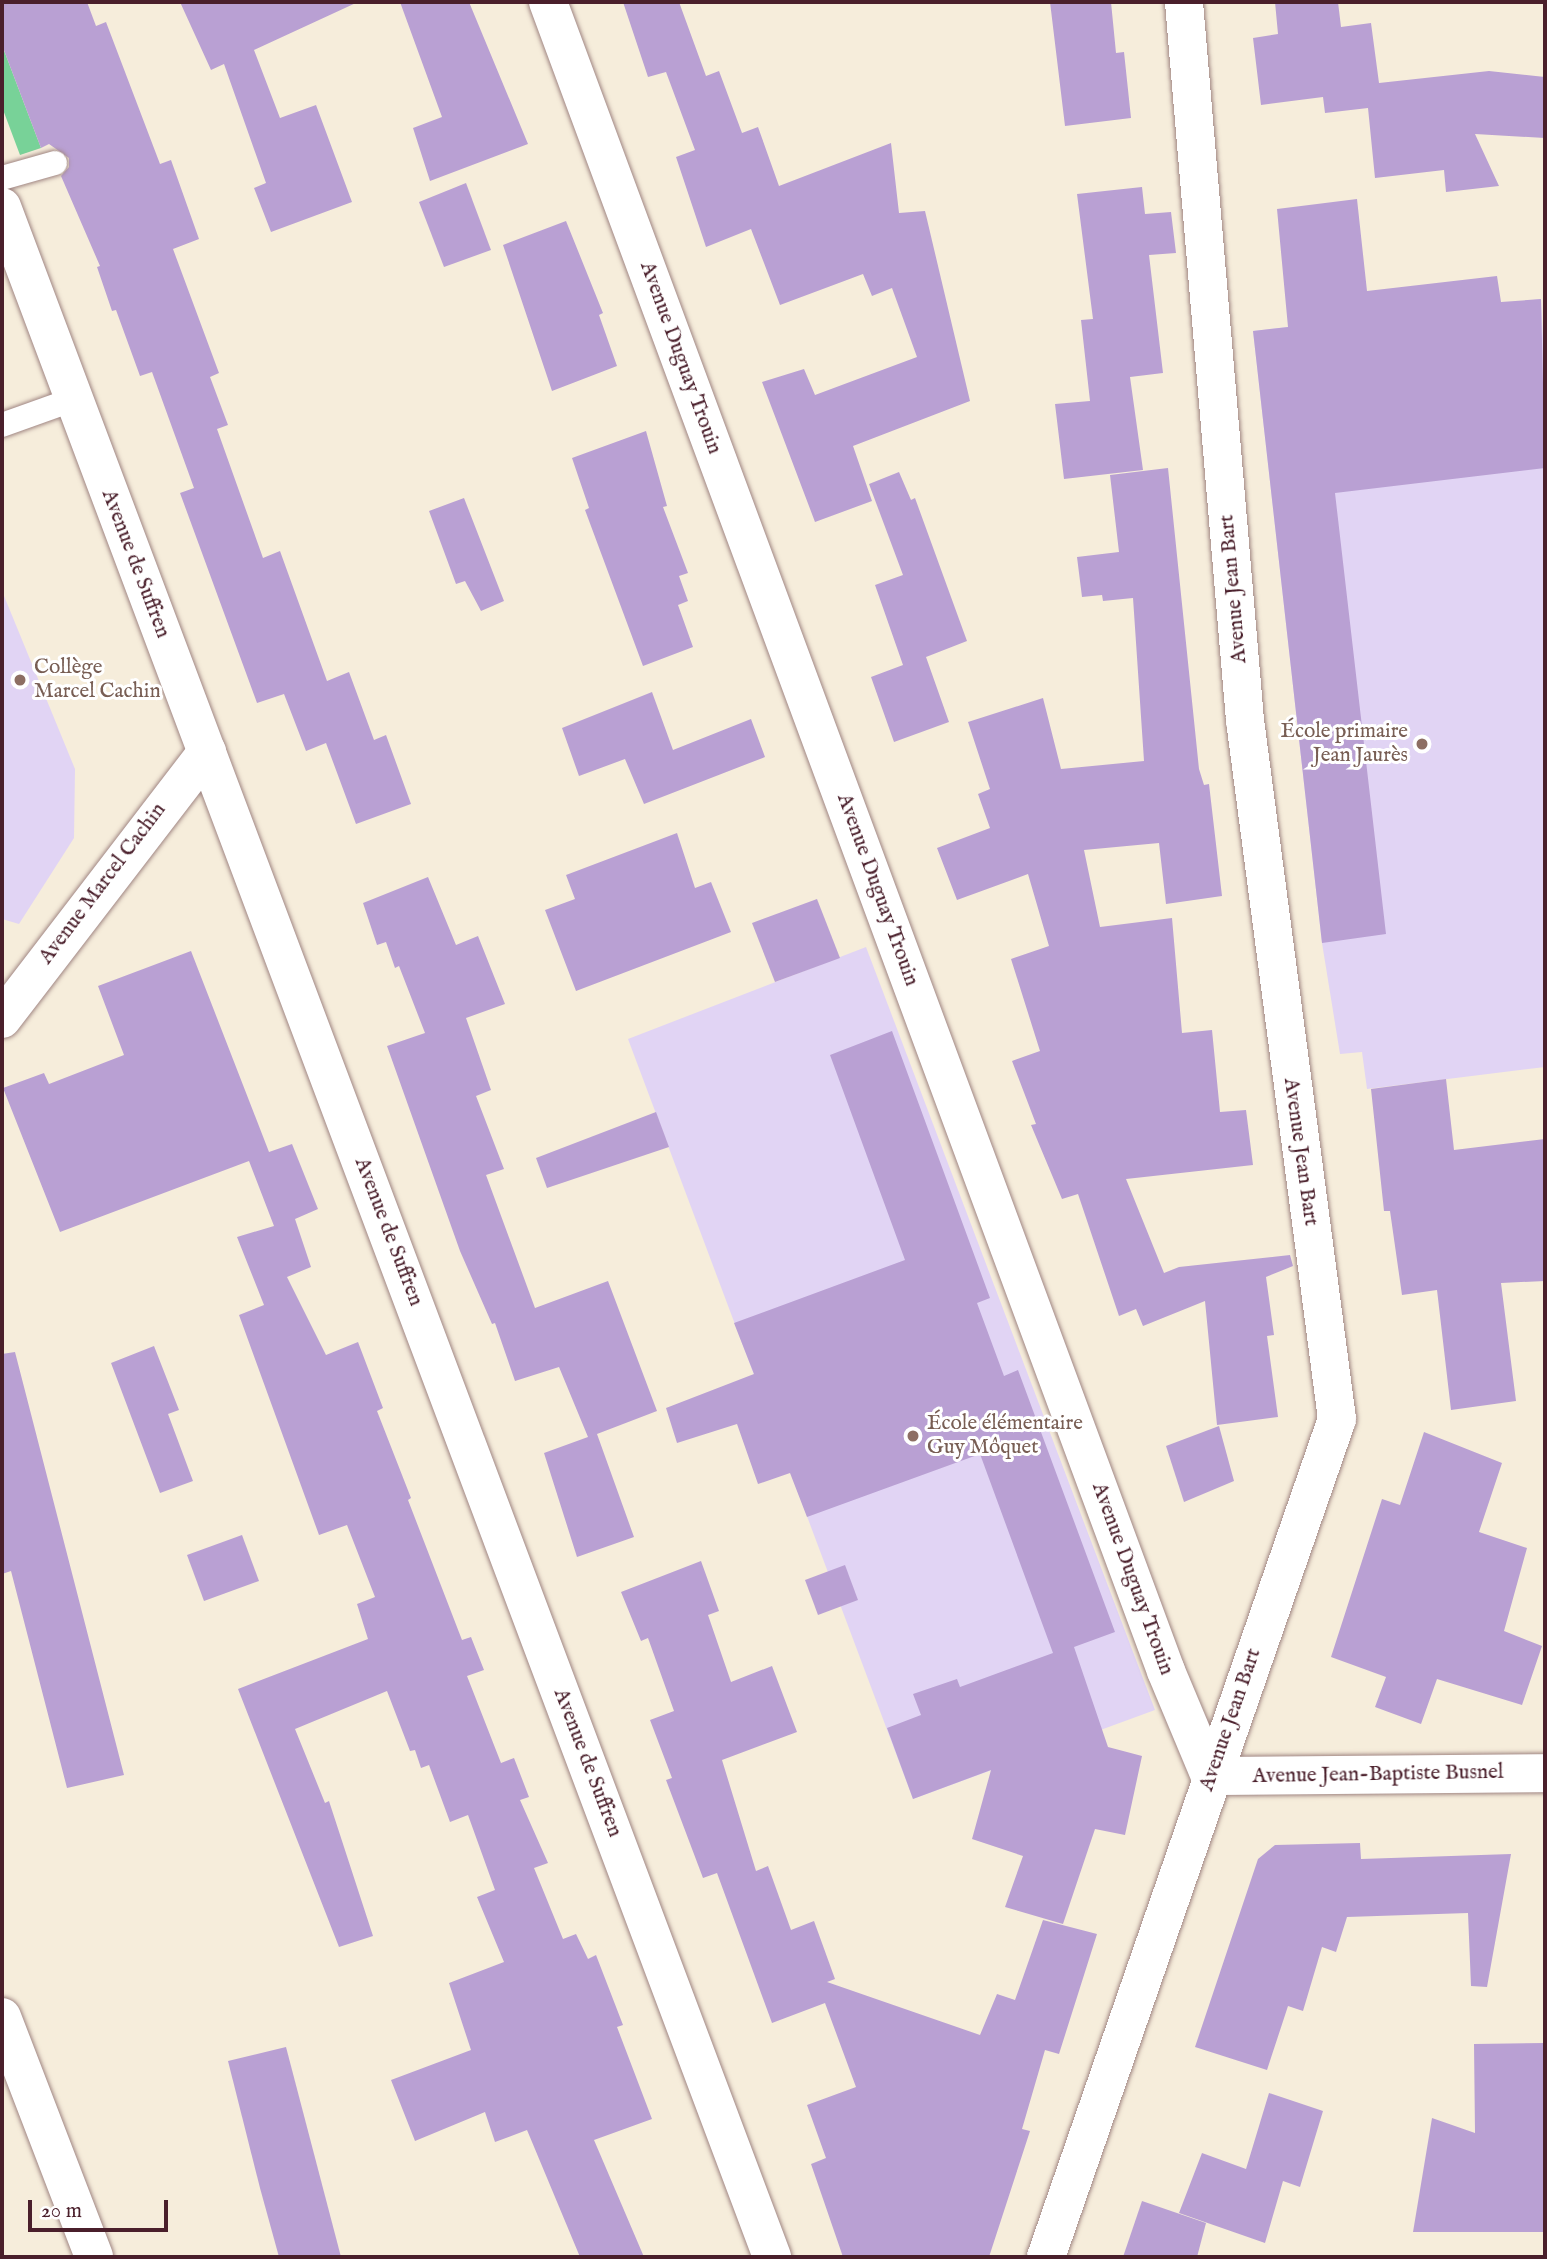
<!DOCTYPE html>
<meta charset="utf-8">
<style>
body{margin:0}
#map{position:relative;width:1547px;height:2259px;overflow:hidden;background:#f6eddb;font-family:"IM FELL English",serif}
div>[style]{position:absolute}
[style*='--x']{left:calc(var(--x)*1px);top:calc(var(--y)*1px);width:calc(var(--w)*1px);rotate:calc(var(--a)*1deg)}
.built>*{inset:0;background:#e1d4f4}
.green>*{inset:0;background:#78d298}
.building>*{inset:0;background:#b9a0d3}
.roads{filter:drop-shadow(0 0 2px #a08683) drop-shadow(0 0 2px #a08683)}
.service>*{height:24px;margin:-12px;padding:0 12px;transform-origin:12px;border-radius:12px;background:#fff}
.minor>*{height:38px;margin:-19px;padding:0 19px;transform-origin:19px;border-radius:19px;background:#fff}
.dots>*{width:19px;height:19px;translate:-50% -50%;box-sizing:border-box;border:4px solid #fff;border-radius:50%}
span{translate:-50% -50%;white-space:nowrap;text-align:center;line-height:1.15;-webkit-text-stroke:6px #fff;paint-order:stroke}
.street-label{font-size:21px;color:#4a1f2b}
.education-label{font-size:21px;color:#785e54}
.left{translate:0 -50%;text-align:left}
.right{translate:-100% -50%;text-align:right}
.frame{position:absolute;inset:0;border:4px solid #4a1f2b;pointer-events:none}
.scale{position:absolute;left:28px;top:2200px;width:140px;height:32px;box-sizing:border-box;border:4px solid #4a1f2b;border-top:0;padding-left:9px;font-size:21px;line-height:24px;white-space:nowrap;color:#4a1f2b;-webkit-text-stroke:5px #fff;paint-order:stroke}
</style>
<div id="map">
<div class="built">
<i style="clip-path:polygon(1541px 299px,1545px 378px,1545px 1067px,1367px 1089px,1362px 1052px,1340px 1054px,1322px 943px,1253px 331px)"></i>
<i style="clip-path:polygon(2px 591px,75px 769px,74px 838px,19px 924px,2px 919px)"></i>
<i style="clip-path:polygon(866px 947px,1155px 1710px,913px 1799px,628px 1039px)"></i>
</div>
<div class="green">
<i style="clip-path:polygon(2px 45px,41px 148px,20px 155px,2px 107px)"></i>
</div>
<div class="building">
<i style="clip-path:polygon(2px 2px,87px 2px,96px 26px,106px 22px,160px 164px,171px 160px,199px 239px,173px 249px,219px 373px,210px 377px,228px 425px,217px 429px,263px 558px,280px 551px,327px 681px,349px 672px,374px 740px,386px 735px,411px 804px,356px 824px,326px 743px,306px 751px,284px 694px,257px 703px,180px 493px,194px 488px,152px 372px,140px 376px,116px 310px,112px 311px,97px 267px,100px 266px,61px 176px,69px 167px,69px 158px,49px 144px,41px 148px,2px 45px)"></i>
<i style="clip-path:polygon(180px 2px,358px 2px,254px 50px,280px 118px,316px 105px,352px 202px,271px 232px,254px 188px,266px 183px,224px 64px,211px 70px)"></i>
<i style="clip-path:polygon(400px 2px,469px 2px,528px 144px,430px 181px,413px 128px,442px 117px)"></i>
<i style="clip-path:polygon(623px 2px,679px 2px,706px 76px,719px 71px,742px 133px,758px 127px,779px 186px,891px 143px,899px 213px,925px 211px,970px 401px,853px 446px,872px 501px,815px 522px,762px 382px,804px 369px,815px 395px,917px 357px,892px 288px,872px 296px,863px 274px,780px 305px,751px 229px,706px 247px,676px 157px,695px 150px,666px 72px,648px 77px)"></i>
<i style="clip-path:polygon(1050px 2px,1111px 2px,1116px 53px,1124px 52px,1131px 118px,1065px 126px)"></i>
<i style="clip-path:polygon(1275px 2px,1338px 2px,1341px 27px,1371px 23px,1379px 83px,1489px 71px,1545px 77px,1545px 138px,1475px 134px,1499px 186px,1446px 192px,1444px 170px,1375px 178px,1368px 108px,1325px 113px,1323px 97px,1261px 105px,1253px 38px,1278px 34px)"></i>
<i style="clip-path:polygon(466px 183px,491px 250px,444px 267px,419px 202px)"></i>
<i style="clip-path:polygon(1142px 187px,1145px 214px,1171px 212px,1176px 253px,1149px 255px,1163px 373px,1130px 377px,1143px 470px,1064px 479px,1055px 404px,1090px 401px,1081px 320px,1093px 319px,1077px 194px)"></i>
<i style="clip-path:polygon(1357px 199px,1367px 291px,1497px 276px,1501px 302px,1541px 299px,1545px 468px,1335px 493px,1386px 934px,1322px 943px,1253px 331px,1288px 327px,1277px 209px)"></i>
<i style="clip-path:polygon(566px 221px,603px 313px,599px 315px,617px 366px,552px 391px,503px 245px)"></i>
<i style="clip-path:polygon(646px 431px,667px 506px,663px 507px,688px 573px,679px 576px,688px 601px,678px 605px,693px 647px,643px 666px,585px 510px,589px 508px,572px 458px)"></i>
<i style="clip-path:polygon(1168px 468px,1199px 769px,1204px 785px,1209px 784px,1222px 896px,1166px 904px,1159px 843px,1084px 850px,1100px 927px,1172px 918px,1182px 1033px,1212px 1030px,1220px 1112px,1246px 1110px,1253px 1165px,1126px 1179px,1164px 1273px,1179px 1267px,1290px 1255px,1293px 1266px,1266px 1277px,1274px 1335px,1267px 1336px,1278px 1417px,1217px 1425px,1205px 1301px,1143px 1326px,1136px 1309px,1119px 1316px,1078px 1194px,1062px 1199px,1031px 1125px,1036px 1124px,1012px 1061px,1040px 1051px,1011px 959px,1049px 946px,1028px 874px,957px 900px,937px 848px,990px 828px,978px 794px,990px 789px,968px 722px,1043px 698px,1061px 769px,1144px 761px,1133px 598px,1103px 601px,1102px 595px,1082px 597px,1077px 557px,1119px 552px,1110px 475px)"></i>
<i style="clip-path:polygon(899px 472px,911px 500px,915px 498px,967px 641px,926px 657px,949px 722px,894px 742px,871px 677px,903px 665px,875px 585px,903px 575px,869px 484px)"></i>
<i style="clip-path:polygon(464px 498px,504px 601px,481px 611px,465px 581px,456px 584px,429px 511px)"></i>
<i style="clip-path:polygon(652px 692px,673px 750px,751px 719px,765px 757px,644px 804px,625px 759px,579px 776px,562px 728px)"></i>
<i style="clip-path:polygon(677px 833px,695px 888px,711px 882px,731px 932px,576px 991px,545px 910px,575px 899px,566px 875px)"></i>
<i style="clip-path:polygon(428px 877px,456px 945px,478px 936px,505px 1004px,466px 1018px,491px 1090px,476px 1096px,504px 1169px,486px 1175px,535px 1308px,608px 1281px,657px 1411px,597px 1434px,634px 1537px,577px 1557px,544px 1453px,588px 1437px,559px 1367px,515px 1381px,495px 1323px,492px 1324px,460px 1251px,387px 1046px,425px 1033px,399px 966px,395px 968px,386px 942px,377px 945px,363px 903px)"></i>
<i style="clip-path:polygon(817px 899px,840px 958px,775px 982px,752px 923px)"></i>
<i style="clip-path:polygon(191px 951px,269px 1152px,292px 1144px,318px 1209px,295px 1219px,311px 1267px,287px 1277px,326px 1355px,358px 1342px,383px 1408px,377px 1411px,411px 1498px,408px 1500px,462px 1640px,471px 1637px,484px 1670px,467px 1676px,501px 1763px,514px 1758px,529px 1797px,520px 1800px,548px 1863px,534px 1868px,563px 1939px,576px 1934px,588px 1959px,596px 1955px,623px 2025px,617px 2027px,652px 2119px,594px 2140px,644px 2257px,580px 2257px,527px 2130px,495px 2142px,485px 2112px,415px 2141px,391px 2080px,471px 2050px,449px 1983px,504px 1962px,477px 1897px,495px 1890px,468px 1815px,450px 1822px,429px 1765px,421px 1768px,415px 1750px,410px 1751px,387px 1691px,295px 1729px,325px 1803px,329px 1801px,373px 1936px,339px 1947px,238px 1689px,368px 1639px,357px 1604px,375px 1597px,347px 1525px,319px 1535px,239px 1315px,264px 1305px,237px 1237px,274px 1226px,249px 1161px,60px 1232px,3px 1088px,44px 1073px,49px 1084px,124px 1055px,98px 986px)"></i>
<i style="clip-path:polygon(892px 1031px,990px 1298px,977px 1303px,1004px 1376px,1018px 1370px,1115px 1632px,1074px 1647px,1108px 1747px,1142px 1756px,1125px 1835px,1095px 1829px,1063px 1924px,1005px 1907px,1023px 1856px,972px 1839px,991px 1770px,913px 1799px,887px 1728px,921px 1715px,913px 1694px,957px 1679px,960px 1687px,1053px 1653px,980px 1454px,807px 1517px,790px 1473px,758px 1484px,737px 1424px,677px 1443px,666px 1408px,754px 1374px,734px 1323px,905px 1260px,830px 1055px)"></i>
<i style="clip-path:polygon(1446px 1079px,1454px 1150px,1545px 1139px,1545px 1281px,1501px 1283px,1516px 1401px,1451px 1410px,1437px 1290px,1402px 1295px,1390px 1211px,1384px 1211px,1371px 1089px)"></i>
<i style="clip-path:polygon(656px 1112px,669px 1147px,547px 1188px,536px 1158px)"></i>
<i style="clip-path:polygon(154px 1346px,179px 1410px,168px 1414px,193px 1481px,160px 1493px,111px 1363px)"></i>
<i style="clip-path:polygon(15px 1352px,124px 1775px,67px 1788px,11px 1571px,2px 1574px,2px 1354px)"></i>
<i style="clip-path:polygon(1219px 1426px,1234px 1481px,1184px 1502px,1166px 1446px)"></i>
<i style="clip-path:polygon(1424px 1432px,1502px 1463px,1479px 1532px,1527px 1548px,1504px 1631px,1542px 1646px,1522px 1705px,1437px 1679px,1421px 1724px,1375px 1707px,1386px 1677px,1331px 1657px,1382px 1499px,1400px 1505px)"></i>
<i style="clip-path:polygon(242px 1535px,259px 1581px,204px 1601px,187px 1555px)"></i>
<i style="clip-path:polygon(701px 1561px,719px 1611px,708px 1615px,731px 1682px,772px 1666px,797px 1732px,722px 1760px,756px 1871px,768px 1866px,791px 1930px,814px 1921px,835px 1979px,827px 1982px,980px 2035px,997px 1994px,1015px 2000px,1043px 1920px,1097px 1934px,1059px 2054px,1045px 2050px,1022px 2129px,1030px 2131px,989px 2257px,843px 2257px,811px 2164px,826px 2158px,807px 2105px,856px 2087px,825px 2003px,772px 2023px,717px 1873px,703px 1878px,666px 1780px,672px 1778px,650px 1720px,674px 1711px,648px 1638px,641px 1641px,621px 1592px)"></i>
<i style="clip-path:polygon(845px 1565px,858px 1600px,818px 1615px,805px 1580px)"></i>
<i style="clip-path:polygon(1360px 1843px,1361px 1859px,1511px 1854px,1487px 1987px,1471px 1986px,1468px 1913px,1347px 1917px,1336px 1952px,1322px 1947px,1303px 2011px,1288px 2006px,1267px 2070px,1195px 2047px,1258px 1859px,1275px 1845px)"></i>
<i style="clip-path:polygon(1545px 2043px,1545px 2232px,1413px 2232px,1432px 2118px,1475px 2133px,1474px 2044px)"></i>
<i style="clip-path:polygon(286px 2047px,341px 2257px,279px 2257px,260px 2188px,228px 2061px)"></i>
<i style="clip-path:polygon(1269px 2093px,1323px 2111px,1300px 2187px,1283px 2181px,1265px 2243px,1179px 2213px,1202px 2153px,1246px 2169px)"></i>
<i style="clip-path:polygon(1142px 2201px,1206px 2223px,1197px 2257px,1123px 2257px)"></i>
</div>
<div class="roads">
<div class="service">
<i style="--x:2;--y:178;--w:55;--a:-15.8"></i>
<i style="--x:2;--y:425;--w:74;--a:-19.7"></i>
</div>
<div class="minor">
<i style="--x:548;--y:2;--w:1780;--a:69.68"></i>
<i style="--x:1166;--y:1671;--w:114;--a:67.3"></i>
<i style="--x:2;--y:207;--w:2190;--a:69.41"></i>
<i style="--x:2;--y:1019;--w:337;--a:-52.5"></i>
<i style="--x:1210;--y:1776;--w:335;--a:-0.5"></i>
<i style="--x:2;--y:2017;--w:257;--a:69"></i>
<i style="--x:1046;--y:2257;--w:887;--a:-70.85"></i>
<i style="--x:1337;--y:1419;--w:705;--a:-97.5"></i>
<i style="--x:1245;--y:720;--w:721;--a:-94.86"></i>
</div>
</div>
<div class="dots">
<i style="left:20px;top:680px;background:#8d6e63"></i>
<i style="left:1422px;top:744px;background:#8d6e63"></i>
<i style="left:913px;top:1436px;background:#8d6e63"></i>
</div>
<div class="street-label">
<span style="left:680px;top:358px;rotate:70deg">Avenue Duguay Trouin</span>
<span style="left:135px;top:564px;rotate:69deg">Avenue de Suffren</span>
<span style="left:1234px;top:589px;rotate:-95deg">Avenue Jean Bart</span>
<span style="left:103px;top:884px;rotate:-53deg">Avenue Marcel Cachin</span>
<span style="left:877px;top:890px;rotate:70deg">Avenue Duguay Trouin</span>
<span style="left:1300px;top:1152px;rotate:82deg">Avenue Jean Bart</span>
<span style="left:388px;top:1232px;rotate:69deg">Avenue de Suffren</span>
<span style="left:1132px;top:1579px;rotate:70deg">Avenue Duguay Trouin</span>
<span style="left:1231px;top:1720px;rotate:-71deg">Avenue Jean Bart</span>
<span style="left:587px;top:1763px;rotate:69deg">Avenue de Suffren</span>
<span style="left:1378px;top:1775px;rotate:-1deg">Avenue Jean-Baptiste Busnel</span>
</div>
<div class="education-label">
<span class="left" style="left:34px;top:680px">Collège<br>Marcel Cachin</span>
<span class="right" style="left:1408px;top:744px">École primaire<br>Jean Jaurès</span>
<span class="left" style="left:927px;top:1436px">École élémentaire<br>Guy Môquet</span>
</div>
<div class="frame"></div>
<div class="scale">20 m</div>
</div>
